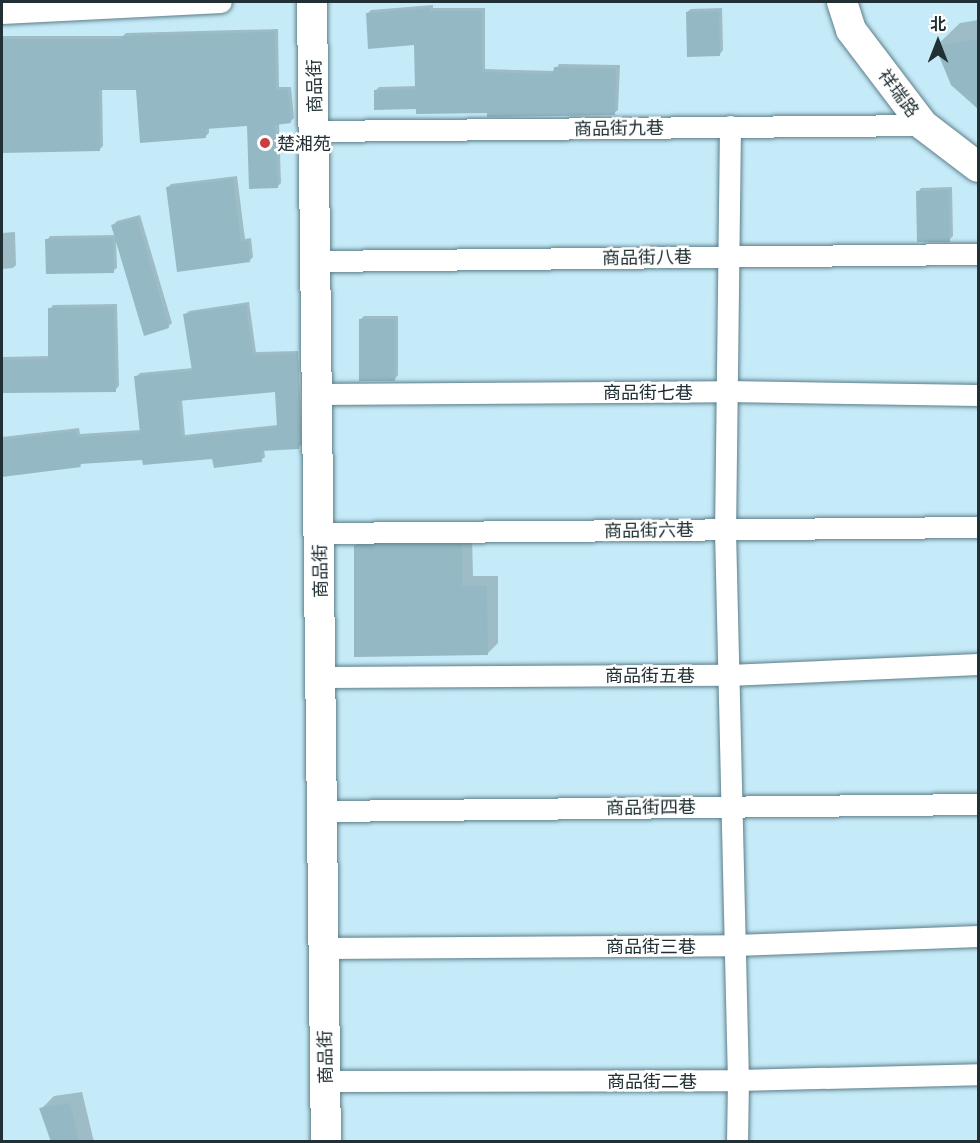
<!DOCTYPE html>
<meta charset="utf-8">
<style>
body{margin:0}
#map{position:relative;width:980px;height:1143px;overflow:hidden;background:#c6ebf8;font-family:Barlow,"Noto Sans SC",sans-serif}
div>[style]{position:absolute}
[style*='--x']{left:calc(var(--x)*1px);top:calc(var(--y)*1px);width:calc(var(--w)*1px);rotate:calc(var(--a)*1deg)}
.shadow>*{inset:0;background:#0003}
.building>*{inset:0;background:#94b9c5}
.roads{filter:drop-shadow(0 0 2px #5c7e89) drop-shadow(0 0 2px #5c7e89)}
.street>*{height:21px;margin:-10.5px;padding:0 10.5px;transform-origin:10.5px;border-radius:10.5px;background:#fff}
.secondary>*{height:30px;margin:-15px;padding:0 15px;transform-origin:15px;border-radius:15px;background:#fff}
.dots>*{width:16px;height:16px;translate:-50% -50%;box-sizing:border-box;border:3px solid #fff;border-radius:50%}
span{translate:-50% -50%;white-space:nowrap;text-align:center;line-height:1.15;-webkit-text-stroke:5px #fff;paint-order:stroke}
.street-label{font-size:18px;color:#213034}
.poi-label{font-size:18px;color:#213034}
.left{translate:0 -50%;text-align:left}
.frame{position:absolute;inset:0;border:3px solid #213034;pointer-events:none}
.north{position:absolute;left:908px;top:12px;width:60px;height:60px;-webkit-text-stroke:4px #fff;paint-order:stroke;rotate:0deg;font-size:16px;font-weight:700;line-height:24px;text-align:center;color:#213034}
.north::after{content:'';display:block;margin:auto;width:21px;height:27px;background:#213034;clip-path:polygon(50% 0,100% 100%,50% 72%,0 100%)}
</style>
<div id="map">
<div class="shadow">
<i style="clip-path:polygon(433px 5px,433px 8px,485px 8px,485px 69px,555px 71px,559px 64px,620px 65px,618px 110px,614px 113px,417px 107px,376px 90px,379px 87px,417px 86px,416px 44px,367px 14px,371px 10px)"></i>
<i style="clip-path:polygon(722px 8px,723px 50px,720px 54px,687px 12px,691px 9px)"></i>
<i style="clip-path:polygon(978px 20px,978px 107px,952px 84px,936px 46px,960px 23px)"></i>
<i style="clip-path:polygon(278px 29px,279px 87px,291px 87px,294px 118px,290px 122px,279px 123px,281px 183px,277px 187px,248px 125px,209px 128px,209px 133px,205px 137px,137px 88px,102px 88px,103px 146px,99px 150px,2px 151px,2px 36px,123px 36px,126px 33px)"></i>
<i style="clip-path:polygon(237px 176px,245px 239px,251px 238px,253px 257px,250px 260px,167px 188px,171px 184px)"></i>
<i style="clip-path:polygon(952px 187px,953px 236px,949px 240px,918px 192px,921px 188px)"></i>
<i style="clip-path:polygon(140px 215px,172px 323px,168px 327px,116px 239px,117px 268px,113px 271px,47px 240px,50px 236px,116px 235px,113px 225px,117px 221px)"></i>
<i style="clip-path:polygon(15px 232px,16px 265px,13px 268px,2px 269px,2px 233px)"></i>
<i style="clip-path:polygon(evenodd,249px 302px,256px 352px,298px 351px,302px 444px,298px 448px,264px 449px,265px 457px,261px 460px,214px 457px,144px 459px,83px 463px,80px 465px,3px 475px,2px 437px,79px 428px,80px 434px,141px 430px,136px 377px,140px 373px,193px 368px,185px 315px,189px 311px,249px 302px,277px 390px,278px 425px,185px 435px,182px 400px,277px 390px)"></i>
<i style="clip-path:polygon(117px 304px,119px 386px,115px 390px,2px 392px,2px 357px,50px 356px,50px 309px,53px 305px)"></i>
<i style="clip-path:polygon(364px 316px,398px 316px,398px 375px,395px 379px,360px 320px)"></i>
<i style="clip-path:polygon(472px 534px,473px 576px,498px 576px,498px 643px,487px 654px,355px 546px,366px 535px)"></i>
<i style="clip-path:polygon(82px 1092px,94px 1142px,52px 1142px,41px 1109px,54px 1096px)"></i>
</div>
<div class="building">
<i style="clip-path:polygon(430px 8px,430px 11px,482px 11px,482px 72px,553px 74px,554px 67px,616px 69px,615px 115px,487px 117px,487px 113px,416px 114px,416px 109px,374px 110px,374px 90px,415px 89px,414px 45px,368px 49px,366px 13px)"></i>
<i style="clip-path:polygon(719px 11px,720px 56px,687px 57px,686px 12px)"></i>
<i style="clip-path:polygon(275px 32px,276px 90px,288px 90px,291px 123px,275px 125px,278px 188px,249px 189px,247px 126px,206px 129px,206px 138px,140px 143px,136px 90px,99px 90px,100px 151px,2px 153px,2px 39px,121px 39px,121px 36px)"></i>
<i style="clip-path:polygon(978px 39px,978px 109px,951px 85px,935px 46px)"></i>
<i style="clip-path:polygon(233px 179px,241px 242px,248px 241px,250px 262px,177px 272px,166px 187px)"></i>
<i style="clip-path:polygon(949px 190px,950px 242px,917px 242px,916px 191px)"></i>
<i style="clip-path:polygon(137px 218px,169px 328px,144px 336px,111px 225px)"></i>
<i style="clip-path:polygon(113px 238px,114px 273px,46px 274px,45px 239px)"></i>
<i style="clip-path:polygon(evenodd,246px 305px,253px 355px,295px 354px,299px 449px,261px 451px,262px 462px,214px 468px,212px 459px,143px 465px,142px 460px,80px 464px,81px 467px,2px 477px,2px 440px,76px 431px,77px 437px,140px 433px,134px 376px,192px 371px,183px 314px,246px 305px,275px 392px,277px 427px,182px 438px,178px 401px,275px 392px)"></i>
<i style="clip-path:polygon(114px 307px,116px 392px,2px 393px,2px 360px,48px 359px,48px 308px)"></i>
<i style="clip-path:polygon(359px 319px,395px 319px,395px 381px,359px 381px)"></i>
<i style="clip-path:polygon(462px 544px,462px 586px,487px 586px,488px 655px,354px 657px,354px 545px)"></i>
<i style="clip-path:polygon(70px 1103px,79px 1142px,51px 1142px,39px 1108px)"></i>
</div>
<div class="roads">
<div class="street">
<i style="--x:2;--y:13;--w:219;--a:-2.9"></i>
<i style="--x:730;--y:126;--w:404;--a:90.7"></i>
<i style="--x:725;--y:530;--w:550;--a:88.65"></i>
<i style="--x:738;--y:1080;--w:62;--a:90.9"></i>
<i style="--x:314;--y:131;--w:609;--a:-0.56"></i>
<i style="--x:316;--y:261;--w:662;--a:-0.61"></i>
<i style="--x:317;--y:394;--w:409;--a:-0.4"></i>
<i style="--x:726;--y:391;--w:252;--a:0.9"></i>
<i style="--x:319;--y:533;--w:659;--a:-0.52"></i>
<i style="--x:321;--y:677;--w:407;--a:-0.3"></i>
<i style="--x:728;--y:675;--w:250;--a:-2.5"></i>
<i style="--x:323;--y:811;--w:655;--a:-0.61"></i>
<i style="--x:324;--y:948;--w:411;--a:-0.4"></i>
<i style="--x:735;--y:945;--w:243;--a:-2.1"></i>
<i style="--x:326;--y:1081;--w:412;--a:-0.1"></i>
<i style="--x:738;--y:1080;--w:240;--a:-1.4"></i>
</div>
<div class="secondary">
<i style="--x:312;--y:2;--w:1140;--a:89.3"></i>
<i style="--x:842;--y:2;--w:29;--a:72"></i>
<i style="--x:851;--y:30;--w:119;--a:52.8"></i>
<i style="--x:923;--y:125;--w:69;--a:37.4"></i>
</div>
</div>
<div class="dots">
<i style="left:265px;top:143px;background:#cc3d3e"></i>
</div>
<div class="street-label">
<span style="left:314px;top:86px;rotate:-91deg">商品街</span>
<span style="left:899px;top:93px;rotate:53deg">祥瑞路</span>
<span style="left:619px;top:128px;rotate:-1deg">商品街九巷</span>
<span style="left:647px;top:257px;rotate:-1deg">商品街八巷</span>
<span style="left:648px;top:392px">商品街七巷</span>
<span style="left:649px;top:530px;rotate:-1deg">商品街六巷</span>
<span style="left:320px;top:571px;rotate:-91deg">商品街</span>
<span style="left:650px;top:675px">商品街五巷</span>
<span style="left:651px;top:807px;rotate:-1deg">商品街四巷</span>
<span style="left:651px;top:946px">商品街三巷</span>
<span style="left:325px;top:1057px;rotate:-91deg">商品街</span>
<span style="left:652px;top:1081px">商品街二巷</span>
</div>
<div class="poi-label">
<span class="left" style="left:277px;top:143px">楚湘苑</span>
</div>
<div class="frame"></div>
<div class="north">北</div>
</div>
